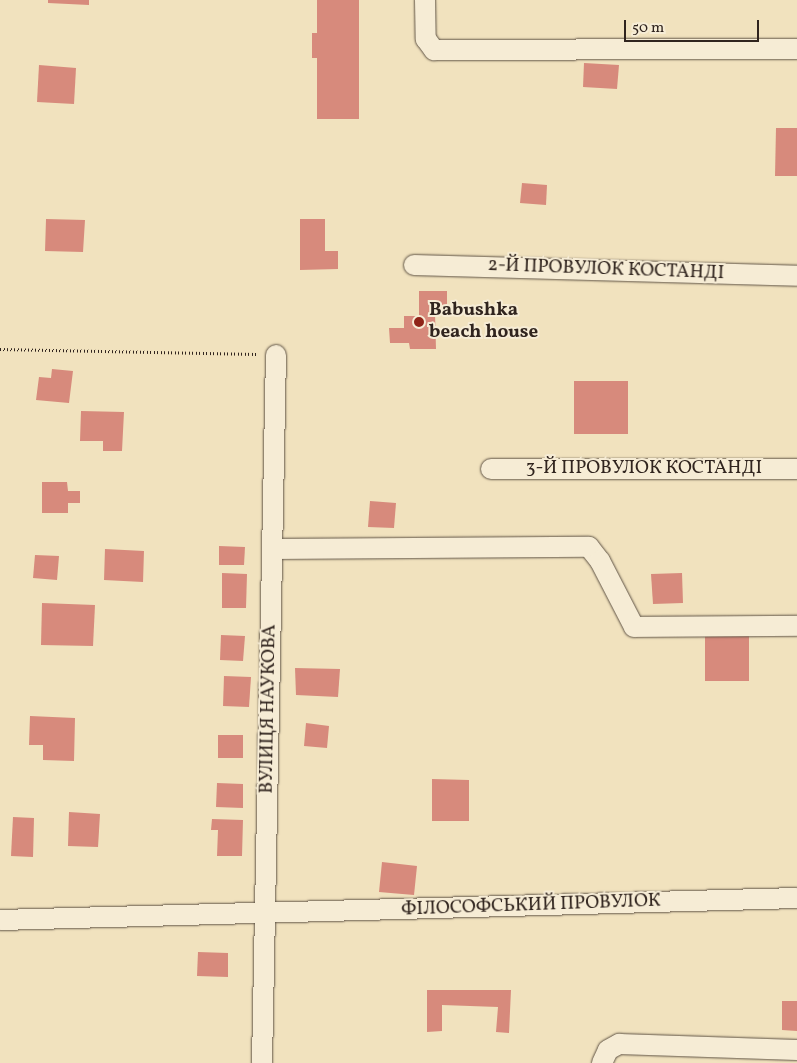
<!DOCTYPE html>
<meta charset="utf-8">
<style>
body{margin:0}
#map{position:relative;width:797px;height:1063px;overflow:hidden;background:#f1e2be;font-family:Vollkorn,serif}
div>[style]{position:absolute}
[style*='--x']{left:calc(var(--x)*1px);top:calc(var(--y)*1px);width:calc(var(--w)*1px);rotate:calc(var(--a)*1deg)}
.building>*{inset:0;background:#d78a7c}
.path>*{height:3px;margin-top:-1.5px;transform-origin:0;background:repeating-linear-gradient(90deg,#30241e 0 1px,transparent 0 3.5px)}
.roads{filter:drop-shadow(0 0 1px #605446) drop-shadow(0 0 1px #605446)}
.minor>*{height:20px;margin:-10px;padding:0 10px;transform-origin:10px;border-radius:10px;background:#f6ecd5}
.dots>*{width:14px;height:14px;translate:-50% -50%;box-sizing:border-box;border:2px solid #f6ecd5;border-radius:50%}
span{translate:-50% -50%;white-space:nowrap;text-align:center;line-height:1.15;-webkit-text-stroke:4px #f6ecd5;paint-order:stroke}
.street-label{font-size:19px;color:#30241e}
.poi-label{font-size:19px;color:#30241e;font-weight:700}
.left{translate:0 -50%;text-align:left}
.scale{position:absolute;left:624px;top:20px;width:135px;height:22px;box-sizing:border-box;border:2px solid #30241e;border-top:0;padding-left:6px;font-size:15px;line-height:18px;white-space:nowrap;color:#30241e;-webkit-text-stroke:4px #f6ecd5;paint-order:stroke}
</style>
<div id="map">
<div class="building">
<i style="clip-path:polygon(48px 0,89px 0,89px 5px,48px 3px)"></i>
<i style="clip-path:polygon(317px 0,359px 0,359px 119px,317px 119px,317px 58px,312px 58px,312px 33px,317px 33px)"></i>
<i style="clip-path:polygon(584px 63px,619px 65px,617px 89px,583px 87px)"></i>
<i style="clip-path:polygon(39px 65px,76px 68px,74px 104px,37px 102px)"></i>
<i style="clip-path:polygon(776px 128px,797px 128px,797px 176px,775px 176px)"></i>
<i style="clip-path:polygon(522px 183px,547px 185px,546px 205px,520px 203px)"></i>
<i style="clip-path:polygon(46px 219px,85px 220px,83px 252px,45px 251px)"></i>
<i style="clip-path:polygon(300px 219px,325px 219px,325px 251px,338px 251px,338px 269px,300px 270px)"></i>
<i style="clip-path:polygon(419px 291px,447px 291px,447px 313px,435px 313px,436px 349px,410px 349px,409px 343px,390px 343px,389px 328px,404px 328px,404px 316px,419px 316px)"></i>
<i style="clip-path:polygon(52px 369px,73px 371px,69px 403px,36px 400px,39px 377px,51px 378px)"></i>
<i style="clip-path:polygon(574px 381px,628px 381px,628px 434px,574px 434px)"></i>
<i style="clip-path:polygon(81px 411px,124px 412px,122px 451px,103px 451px,103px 441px,80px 441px)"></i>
<i style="clip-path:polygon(42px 482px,67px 482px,68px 491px,80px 491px,80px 503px,68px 503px,68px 513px,42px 513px)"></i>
<i style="clip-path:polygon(370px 501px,396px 503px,394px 528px,368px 527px)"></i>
<i style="clip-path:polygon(219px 546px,245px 547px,244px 565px,219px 565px)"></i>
<i style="clip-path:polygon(105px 549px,144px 551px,143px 582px,104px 580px)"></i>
<i style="clip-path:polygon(35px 555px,59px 556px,57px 580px,33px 578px)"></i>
<i style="clip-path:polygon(222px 573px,247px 574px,246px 608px,222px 608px)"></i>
<i style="clip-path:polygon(682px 573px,683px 603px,653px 604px,651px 574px)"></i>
<i style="clip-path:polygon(42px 603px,95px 605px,93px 646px,41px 645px)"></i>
<i style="clip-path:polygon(221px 635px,245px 636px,243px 661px,220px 660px)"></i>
<i style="clip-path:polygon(705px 635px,749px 635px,749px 681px,705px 681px)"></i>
<i style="clip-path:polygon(295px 668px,340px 669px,338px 697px,296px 695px)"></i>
<i style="clip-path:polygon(224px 676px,251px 677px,249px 707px,223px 706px)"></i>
<i style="clip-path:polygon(30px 716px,75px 718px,74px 761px,43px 760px,43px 745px,29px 745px)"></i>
<i style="clip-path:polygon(306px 723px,329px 726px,327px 748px,304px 746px)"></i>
<i style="clip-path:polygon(218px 735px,243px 735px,243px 758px,218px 758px)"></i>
<i style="clip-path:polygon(432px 779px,469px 780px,469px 821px,432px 821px)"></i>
<i style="clip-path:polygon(217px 783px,243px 784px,243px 808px,216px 807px)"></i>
<i style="clip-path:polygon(69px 812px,100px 814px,98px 847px,68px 846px)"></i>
<i style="clip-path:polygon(13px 817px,34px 818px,33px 857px,11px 856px)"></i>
<i style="clip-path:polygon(212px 819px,243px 820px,242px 856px,217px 856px,218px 830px,211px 830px)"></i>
<i style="clip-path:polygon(382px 862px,417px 866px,414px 895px,379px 892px)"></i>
<i style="clip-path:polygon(198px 952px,228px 953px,228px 977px,197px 976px)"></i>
<i style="clip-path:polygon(427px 990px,511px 990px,509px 1033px,496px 1032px,498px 1007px,442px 1005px,442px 1031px,427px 1032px)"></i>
<i style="clip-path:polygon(782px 1001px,797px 1001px,797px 1031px,782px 1030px)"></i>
</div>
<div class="path">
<i style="--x:0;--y:349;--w:258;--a:1.1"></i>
</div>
<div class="roads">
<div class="minor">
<i style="--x:425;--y:0;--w:39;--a:89"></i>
<i style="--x:426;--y:39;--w:14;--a:54"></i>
<i style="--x:434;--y:50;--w:363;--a:-0.2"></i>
<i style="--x:414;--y:265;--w:383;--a:1.6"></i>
<i style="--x:491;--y:469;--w:306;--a:0"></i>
<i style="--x:272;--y:549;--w:317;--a:-0.4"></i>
<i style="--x:589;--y:547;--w:18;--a:52"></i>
<i style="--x:600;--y:561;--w:74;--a:62.7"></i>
<i style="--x:634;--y:627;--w:163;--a:-0.4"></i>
<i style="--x:0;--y:920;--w:797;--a:-1.58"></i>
<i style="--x:262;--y:1063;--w:708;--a:-88.87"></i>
<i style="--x:602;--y:1063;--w:14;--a:-65"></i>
<i style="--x:608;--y:1050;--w:13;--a:-29"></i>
<i style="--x:619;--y:1044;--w:178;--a:1.9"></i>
</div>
</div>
<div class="dots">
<i style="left:419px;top:322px;background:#8f2418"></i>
</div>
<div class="street-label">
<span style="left:606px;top:270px;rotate:2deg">2-Й ПРОВУЛОК КОСТАНДІ</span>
<span style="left:644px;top:469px">3-Й ПРОВУЛОК КОСТАНДІ</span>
<span style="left:269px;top:709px;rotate:-89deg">ВУЛИЦЯ НАУКОВА</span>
<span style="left:531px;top:906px;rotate:-2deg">ФІЛОСОФСЬКИЙ ПРОВУЛОК</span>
</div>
<div class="poi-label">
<span class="left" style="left:429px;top:322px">Babushka<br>beach house</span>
</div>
<div class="scale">50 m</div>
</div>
